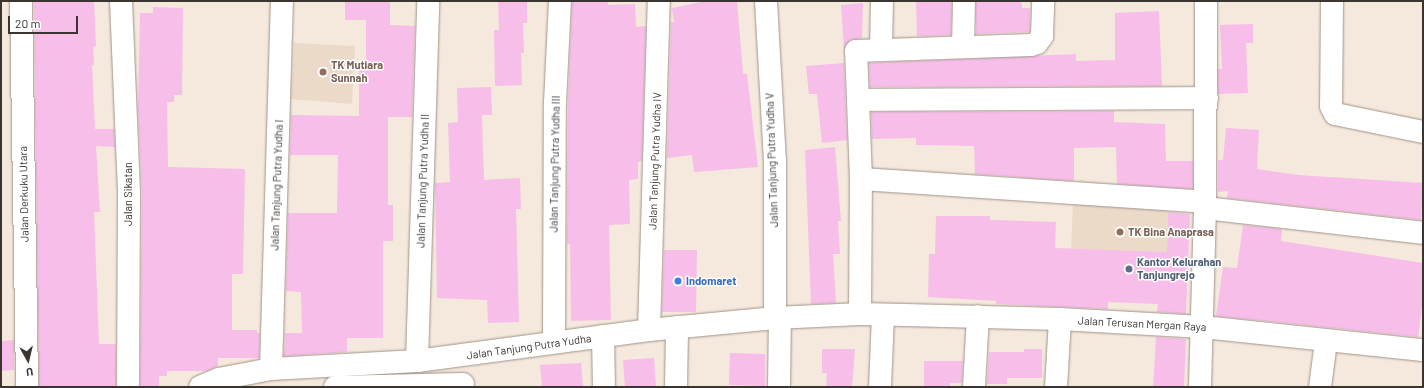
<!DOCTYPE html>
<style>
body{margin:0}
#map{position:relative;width:1424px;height:388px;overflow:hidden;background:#f5e8dc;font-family:Barlow,sans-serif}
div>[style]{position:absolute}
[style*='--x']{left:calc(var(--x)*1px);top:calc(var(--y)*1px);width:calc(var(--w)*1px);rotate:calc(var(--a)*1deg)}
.built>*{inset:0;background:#ecdac9}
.building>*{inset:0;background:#f6bee9}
.roads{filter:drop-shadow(0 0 1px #9f9388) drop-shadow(0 0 1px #9f9388)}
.minor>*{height:22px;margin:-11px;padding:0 11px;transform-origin:11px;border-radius:11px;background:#fff}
.dots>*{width:11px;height:11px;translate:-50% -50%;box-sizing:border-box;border:2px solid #fff;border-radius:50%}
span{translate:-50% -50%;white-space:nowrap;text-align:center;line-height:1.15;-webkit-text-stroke:3px #fff;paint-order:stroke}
.education-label{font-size:11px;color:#785e54;font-weight:700}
.left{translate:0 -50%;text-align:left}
.street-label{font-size:11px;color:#3a3531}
.service-label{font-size:11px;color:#4e5e75;font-weight:700}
.shop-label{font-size:11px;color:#366cbe;font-weight:700}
.frame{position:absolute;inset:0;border:2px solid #3a3531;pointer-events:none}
.north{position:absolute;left:8px;top:340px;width:40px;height:40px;-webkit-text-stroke:3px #fff;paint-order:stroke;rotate:172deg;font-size:11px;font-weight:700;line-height:16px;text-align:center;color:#3a3531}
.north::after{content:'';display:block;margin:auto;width:14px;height:18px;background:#3a3531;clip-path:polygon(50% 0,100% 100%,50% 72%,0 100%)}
.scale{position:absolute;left:8px;top:16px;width:70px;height:18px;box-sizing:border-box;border:2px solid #3a3531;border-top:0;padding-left:5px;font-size:12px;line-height:14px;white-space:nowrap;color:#3a3531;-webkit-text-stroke:3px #fff;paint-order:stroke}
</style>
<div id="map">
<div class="built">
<i style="clip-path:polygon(294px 43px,355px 46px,352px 104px,291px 99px)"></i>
<i style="clip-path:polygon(1073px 203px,1168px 208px,1167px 252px,1071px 249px)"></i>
</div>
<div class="building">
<i style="clip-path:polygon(34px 1px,94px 1px,96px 46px,93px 47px,94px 65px,92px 65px,95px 129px,114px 129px,115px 147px,96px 146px,100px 212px,94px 212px,99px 344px,116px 344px,116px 387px,39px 387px)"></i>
<i style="clip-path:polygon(345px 1px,390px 1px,390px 25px,415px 26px,412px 117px,388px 117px,388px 205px,393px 205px,393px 241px,383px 241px,383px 338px,347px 338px,347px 352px,284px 356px,285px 333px,302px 333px,301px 292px,286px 291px,288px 213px,337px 213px,338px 155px,290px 155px,291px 115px,359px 116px,359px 64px,366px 64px,366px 20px,345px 20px)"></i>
<i style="clip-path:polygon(498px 1px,527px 1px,527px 23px,523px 23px,524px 53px,521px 53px,522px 85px,495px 86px,494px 30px,499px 30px)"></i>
<i style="clip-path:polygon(572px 1px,608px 1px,608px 5px,635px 4px,636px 27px,646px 26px,642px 161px,638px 162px,638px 179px,629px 180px,630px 224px,609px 225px,611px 320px,571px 321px,570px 244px,567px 244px,568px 103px)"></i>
<i style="clip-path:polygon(706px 1px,737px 1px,743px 74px,747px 74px,758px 167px,694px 172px,692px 155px,667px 158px,671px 22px,674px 22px,672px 8px)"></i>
<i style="clip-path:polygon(916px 1px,952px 1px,951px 35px,917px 36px)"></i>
<i style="clip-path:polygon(976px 1px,1021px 1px,1022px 8px,1030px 8px,1030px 32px,976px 34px)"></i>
<i style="clip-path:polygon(863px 3px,862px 38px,850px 40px,844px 49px,841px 5px)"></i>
<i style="clip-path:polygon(153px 7px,183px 8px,182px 95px,174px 95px,174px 102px,167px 102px,168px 167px,245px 169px,243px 274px,232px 274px,232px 330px,257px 330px,257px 333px,260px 333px,259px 358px,218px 358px,218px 366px,207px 371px,167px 371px,167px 376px,159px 376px,159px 387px,140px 387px,142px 193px,138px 108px,140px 13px,153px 13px)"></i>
<i style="clip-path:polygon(1159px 11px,1162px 86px,870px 87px,869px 63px,1076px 54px,1076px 61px,1115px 60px,1115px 13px)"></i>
<i style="clip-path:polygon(1253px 24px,1253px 43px,1246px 43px,1248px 93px,1218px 94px,1218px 69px,1222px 69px,1220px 25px)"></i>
<i style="clip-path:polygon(844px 63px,847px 140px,822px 143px,817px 94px,809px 94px,806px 66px)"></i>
<i style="clip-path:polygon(491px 87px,492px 115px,482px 115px,484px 180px,520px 178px,521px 209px,516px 209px,519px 322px,488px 323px,487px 300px,437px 298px,435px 183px,450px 182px,448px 123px,458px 122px,457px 88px)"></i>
<i style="clip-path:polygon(1114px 111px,1114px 122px,1165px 124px,1166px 161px,1193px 161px,1193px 189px,1117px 184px,1116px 147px,1074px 148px,1074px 181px,975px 174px,974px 146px,916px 145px,916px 138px,872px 139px,871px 112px)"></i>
<i style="clip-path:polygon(1226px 128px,1259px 130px,1257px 169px,1298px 175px,1423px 183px,1421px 220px,1227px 198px,1228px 191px,1218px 192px,1218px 160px,1223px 160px)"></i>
<i style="clip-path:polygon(835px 147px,841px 221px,838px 221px,840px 254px,833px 254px,836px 303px,811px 304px,805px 150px)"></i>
<i style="clip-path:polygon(1168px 212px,1190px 214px,1186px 314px,1157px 312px,1158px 304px,1108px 302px,1108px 309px,996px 304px,996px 301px,928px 297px,929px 254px,935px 254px,936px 216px,990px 216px,990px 220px,1056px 222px,1055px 248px,1167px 252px)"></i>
<i style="clip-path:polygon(1243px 225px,1282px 229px,1281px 241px,1423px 263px,1423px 299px,1418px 337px,1216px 316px,1223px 267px,1237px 268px)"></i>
<i style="clip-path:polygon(664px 250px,697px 250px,696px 312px,662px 312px)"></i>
<i style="clip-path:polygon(1156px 337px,1186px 339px,1184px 387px,1153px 387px)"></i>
<i style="clip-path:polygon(14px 340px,14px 370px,1px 371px,1px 341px)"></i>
<i style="clip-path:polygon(822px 349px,855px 349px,852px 387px,826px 387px,827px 373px,822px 373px)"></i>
<i style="clip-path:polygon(1024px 349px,1042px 349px,1042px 378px,1007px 378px,1007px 384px,987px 384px,989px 352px,1024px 352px)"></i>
<i style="clip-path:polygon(730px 353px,765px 354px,765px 386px,729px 385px)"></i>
<i style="clip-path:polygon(654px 358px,656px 387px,625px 387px,623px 360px)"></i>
<i style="clip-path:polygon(924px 361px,963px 361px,962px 383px,950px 383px,950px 387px,924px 387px)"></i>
<i style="clip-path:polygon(581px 363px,583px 387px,542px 387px,540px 365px)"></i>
</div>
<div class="roads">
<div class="minor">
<i style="--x:21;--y:1;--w:386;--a:89.1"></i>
<i style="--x:121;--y:1;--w:192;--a:87.6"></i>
<i style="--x:129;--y:193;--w:194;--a:90.3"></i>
<i style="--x:766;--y:1;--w:160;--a:86.8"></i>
<i style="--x:775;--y:161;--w:157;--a:90"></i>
<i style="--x:1332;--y:1;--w:105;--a:90.5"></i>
<i style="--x:1331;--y:106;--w:9;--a:63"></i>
<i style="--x:1335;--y:114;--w:90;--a:11.6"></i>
<i style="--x:963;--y:46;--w:45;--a:-88.7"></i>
<i style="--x:881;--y:48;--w:47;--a:-88.8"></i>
<i style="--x:858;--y:100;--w:349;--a:-0.3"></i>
<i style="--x:861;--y:179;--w:345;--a:3.8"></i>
<i style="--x:1205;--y:208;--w:207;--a:-89.7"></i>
<i style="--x:860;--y:314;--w:135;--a:-89.6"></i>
<i style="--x:861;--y:179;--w:128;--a:-92.2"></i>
<i style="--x:856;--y:51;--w:175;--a:-2"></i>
<i style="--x:1031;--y:45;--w:6;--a:-18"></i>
<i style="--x:1037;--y:43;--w:9;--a:-54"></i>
<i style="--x:1042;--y:36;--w:35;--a:-88"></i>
<i style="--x:649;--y:330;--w:329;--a:-88.3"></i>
<i style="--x:603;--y:336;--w:51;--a:88.9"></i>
<i style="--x:554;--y:342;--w:239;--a:-89.8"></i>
<i style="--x:555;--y:103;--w:102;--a:-87.2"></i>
<i style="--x:417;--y:361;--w:360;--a:-88.2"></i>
<i style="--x:271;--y:369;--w:368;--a:-88.3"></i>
<i style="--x:200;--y:387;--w:21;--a:-23"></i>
<i style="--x:219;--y:379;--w:53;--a:-10.9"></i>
<i style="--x:271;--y:369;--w:146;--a:-3.1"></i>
<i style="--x:417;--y:361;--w:234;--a:-7.6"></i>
<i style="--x:649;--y:330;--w:127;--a:-5.4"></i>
<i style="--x:775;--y:318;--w:85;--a:-2.7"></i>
<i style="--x:860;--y:314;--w:200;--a:1.4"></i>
<i style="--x:1060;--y:319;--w:143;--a:3.2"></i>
<i style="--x:1203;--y:327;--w:221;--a:6"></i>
<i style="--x:335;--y:387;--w:128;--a:-1.3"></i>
<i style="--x:676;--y:387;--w:60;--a:-89"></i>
<i style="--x:779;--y:387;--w:69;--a:-89.2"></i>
<i style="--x:880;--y:387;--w:72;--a:-87.6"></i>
<i style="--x:974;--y:387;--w:71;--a:-86.8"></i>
<i style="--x:1056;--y:387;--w:68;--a:-86.6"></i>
<i style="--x:1200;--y:387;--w:179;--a:-88.4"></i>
<i style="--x:1205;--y:208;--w:219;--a:6.5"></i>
<i style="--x:1320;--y:387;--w:45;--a:-82.4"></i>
</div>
</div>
<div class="dots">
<i style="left:323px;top:72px;background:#8d6e63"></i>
<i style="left:1120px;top:232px;background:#8d6e63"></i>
<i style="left:1129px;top:269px;background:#5c6f8a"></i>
<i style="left:678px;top:281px;background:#3f7fe0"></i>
</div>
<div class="education-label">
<span class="left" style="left:331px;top:72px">TK Mutiara<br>Sunnah</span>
<span class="left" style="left:1128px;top:232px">TK Bina Anaprasa</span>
</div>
<div class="street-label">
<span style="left:772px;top:160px;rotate:-92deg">Jalan Tanjung Putra Yudha V</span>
<span style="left:655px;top:161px;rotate:-88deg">Jalan Tanjung Putra Yudha IV</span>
<span style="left:555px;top:164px;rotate:-89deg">Jalan Tanjung Putra Yudha III</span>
<span style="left:423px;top:181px;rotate:-88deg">Jalan Tanjung Putra Yudha II</span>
<span style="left:277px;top:185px;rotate:-88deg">Jalan Tanjung Putra Yudha I</span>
<span style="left:24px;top:194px;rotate:-91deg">Jalan Derkuku Utara</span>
<span style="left:128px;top:194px;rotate:-90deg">Jalan Sikatan</span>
<span style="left:1142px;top:324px;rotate:3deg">Jalan Terusan Mergan Raya</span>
<span style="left:529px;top:347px;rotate:-8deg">Jalan Tanjung Putra Yudha</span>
</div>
<div class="service-label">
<span class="left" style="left:1137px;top:269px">Kantor Kelurahan<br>Tanjungrejo</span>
</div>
<div class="shop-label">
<span class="left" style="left:686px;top:281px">Indomaret</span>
</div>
<div class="frame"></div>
<div class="north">U</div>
<div class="scale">20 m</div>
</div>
